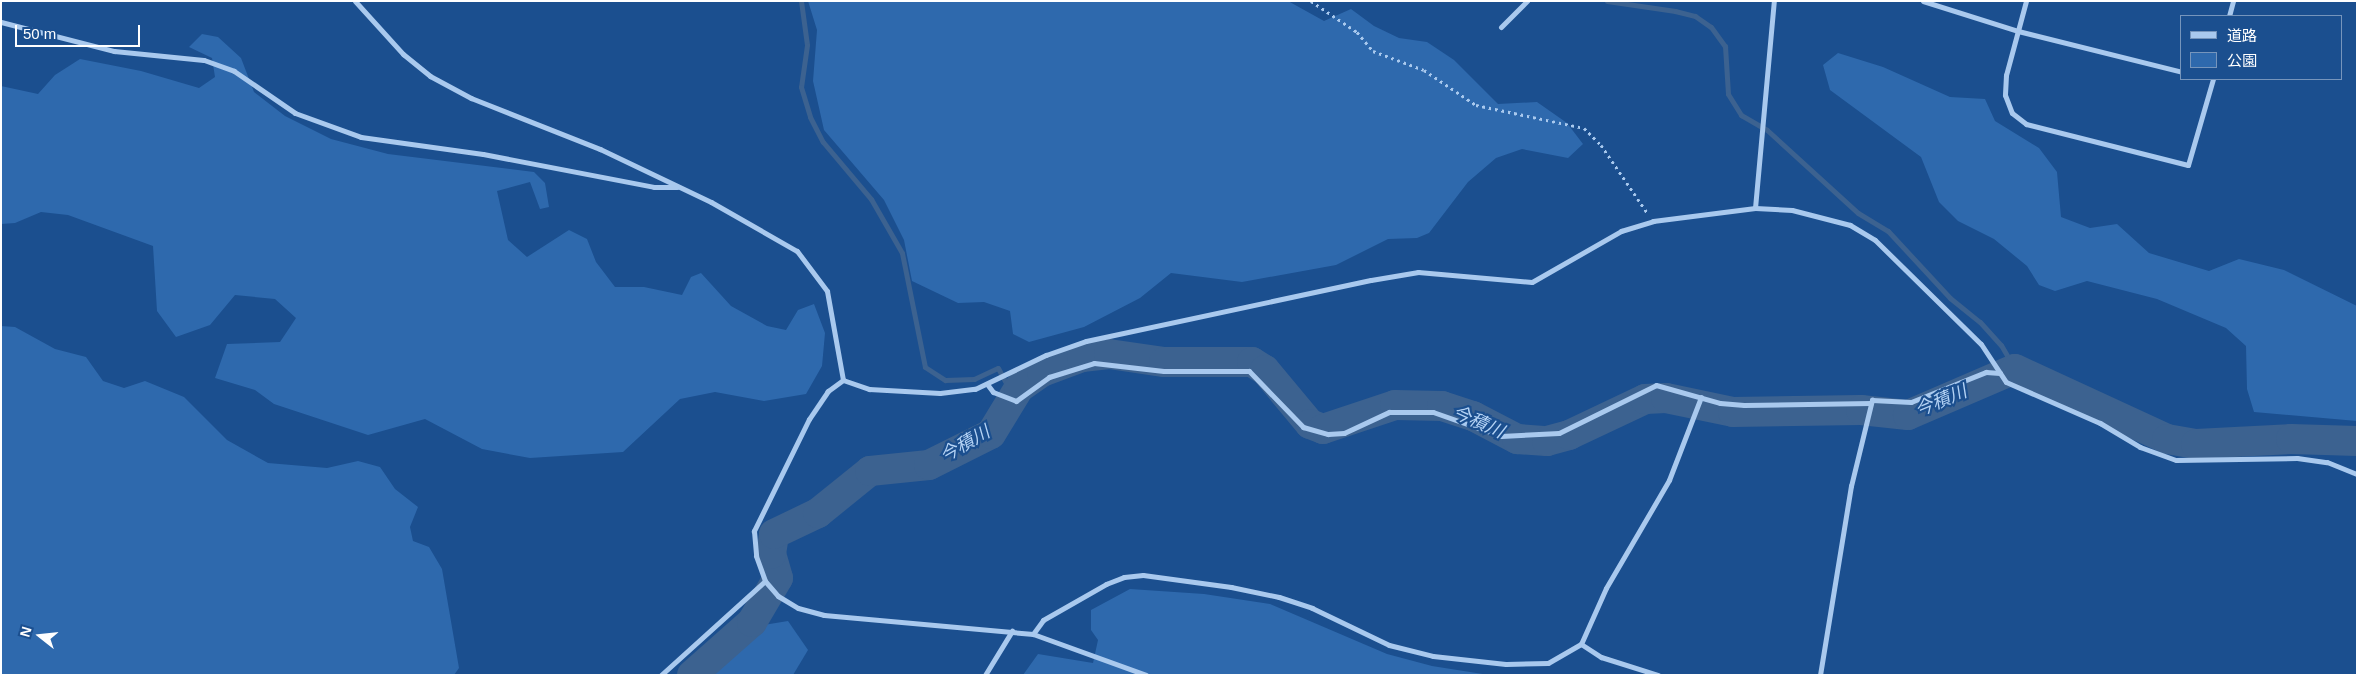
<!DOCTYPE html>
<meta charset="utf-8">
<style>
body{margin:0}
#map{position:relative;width:2358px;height:676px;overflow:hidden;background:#1b4f8f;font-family:Arial,"Noto Sans JP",sans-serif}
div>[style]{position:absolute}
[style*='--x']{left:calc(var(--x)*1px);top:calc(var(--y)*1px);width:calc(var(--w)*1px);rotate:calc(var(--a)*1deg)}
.green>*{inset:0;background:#2e69ad}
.stream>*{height:5px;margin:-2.5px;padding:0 2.5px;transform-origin:2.5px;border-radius:2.5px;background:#3c6290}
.river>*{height:30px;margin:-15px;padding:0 15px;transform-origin:15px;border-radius:15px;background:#3c6290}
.path>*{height:3px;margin-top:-1.5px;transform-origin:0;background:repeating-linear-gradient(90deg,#a9c9ee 0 2.5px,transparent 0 6.5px)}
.street>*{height:5px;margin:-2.5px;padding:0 2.5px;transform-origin:2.5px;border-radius:2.5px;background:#a9c9ee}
span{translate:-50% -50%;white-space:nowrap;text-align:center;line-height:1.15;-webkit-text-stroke:4.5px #1b4f8f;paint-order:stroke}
.water-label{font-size:18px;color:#b5d3f5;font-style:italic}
.frame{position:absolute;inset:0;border:2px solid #fff;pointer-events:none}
.legend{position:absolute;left:2180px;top:15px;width:162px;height:65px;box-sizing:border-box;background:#1b4f8f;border:1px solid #7695bc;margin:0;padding:6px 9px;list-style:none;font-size:15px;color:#fff}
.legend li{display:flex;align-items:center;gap:10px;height:25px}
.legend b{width:25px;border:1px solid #7695bc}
.north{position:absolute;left:15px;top:611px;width:50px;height:50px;-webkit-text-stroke:4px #1b4f8f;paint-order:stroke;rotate:286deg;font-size:14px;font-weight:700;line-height:20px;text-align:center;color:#fff}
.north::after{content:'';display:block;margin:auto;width:18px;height:22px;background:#fff;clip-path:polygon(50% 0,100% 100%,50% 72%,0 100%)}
.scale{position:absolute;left:15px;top:25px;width:125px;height:22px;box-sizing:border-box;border:2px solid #fff;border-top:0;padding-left:6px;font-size:15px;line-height:18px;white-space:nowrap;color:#fff;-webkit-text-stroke:4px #1b4f8f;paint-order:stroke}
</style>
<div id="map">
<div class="green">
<i style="clip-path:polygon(808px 1px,1288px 1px,1324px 21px,1351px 9px,1374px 26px,1399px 38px,1427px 42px,1454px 60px,1498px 104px,1537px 102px,1567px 123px,1583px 144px,1568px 158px,1522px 149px,1496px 158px,1468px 182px,1429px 233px,1417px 238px,1388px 239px,1336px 265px,1242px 282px,1171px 273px,1140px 298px,1084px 327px,1029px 342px,1013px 334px,1010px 311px,984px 302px,958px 303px,912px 281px,904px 240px,884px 200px,824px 130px,813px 81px,817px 30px)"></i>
<i style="clip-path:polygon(202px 34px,218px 37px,241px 58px,254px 92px,285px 116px,331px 139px,388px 154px,534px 172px,545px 183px,549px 207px,540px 209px,530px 182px,497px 191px,508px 240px,527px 257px,569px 230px,587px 239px,596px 262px,615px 287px,644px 287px,682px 295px,691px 277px,701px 273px,731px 306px,767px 326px,786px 330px,798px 310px,814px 304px,825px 333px,822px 366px,806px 394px,764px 401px,715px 392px,680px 399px,623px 452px,530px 458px,482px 449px,425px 419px,368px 435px,274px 404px,255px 390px,215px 378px,227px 344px,280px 342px,296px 318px,275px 299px,235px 295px,210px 325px,176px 337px,157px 311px,153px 246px,68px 215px,41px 212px,15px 223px,1px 224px,1px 86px,38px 94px,55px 75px,80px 59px,141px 71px,199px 88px,215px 77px,212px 58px,189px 47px)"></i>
<i style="clip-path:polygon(1838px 53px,1883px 67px,1950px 97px,1985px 99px,1995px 121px,2039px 148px,2057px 172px,2061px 217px,2090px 228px,2117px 224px,2149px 253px,2209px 271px,2239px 259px,2284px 270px,2357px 306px,2357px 421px,2254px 412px,2247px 389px,2246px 346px,2226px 328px,2157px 299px,2087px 281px,2055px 291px,2039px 285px,2027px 266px,1994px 239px,1958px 221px,1939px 202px,1921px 157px,1830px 90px,1823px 65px)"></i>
<i style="clip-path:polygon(1px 326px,15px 327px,55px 349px,86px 357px,103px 381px,124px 388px,145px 381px,184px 397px,227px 440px,268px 463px,327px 468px,358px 461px,380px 467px,395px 489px,418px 507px,410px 527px,413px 541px,429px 547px,442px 569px,459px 668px,454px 675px,1px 675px)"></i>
<i style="clip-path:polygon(1130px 589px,1204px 594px,1270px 604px,1387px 654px,1432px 666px,1489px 675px,1023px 675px,1038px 654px,1093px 663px,1098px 640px,1091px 630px,1091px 610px)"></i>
<i style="clip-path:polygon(788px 621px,808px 650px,793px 675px,700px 675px,751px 627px)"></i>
</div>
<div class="stream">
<i style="--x:801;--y:1;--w:44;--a:82.2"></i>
<i style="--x:807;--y:45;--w:42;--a:98.1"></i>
<i style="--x:801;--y:87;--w:31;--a:73"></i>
<i style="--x:810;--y:117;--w:28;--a:63"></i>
<i style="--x:823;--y:142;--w:75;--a:49.9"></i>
<i style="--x:871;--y:199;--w:62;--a:60.1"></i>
<i style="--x:902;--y:253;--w:116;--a:78.6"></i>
<i style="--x:925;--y:367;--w:24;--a:33"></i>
<i style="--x:945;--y:380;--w:29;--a:-2"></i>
<i style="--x:974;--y:379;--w:26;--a:-25"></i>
<i style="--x:998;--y:368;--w:24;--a:62"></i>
<i style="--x:1009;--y:389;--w:10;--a:-6"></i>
<i style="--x:1607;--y:1;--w:69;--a:8.4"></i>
<i style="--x:1675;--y:11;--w:21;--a:14"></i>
<i style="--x:1695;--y:16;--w:19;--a:35"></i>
<i style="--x:1711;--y:27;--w:24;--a:54"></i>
<i style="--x:1725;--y:46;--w:48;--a:86.4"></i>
<i style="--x:1728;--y:94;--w:25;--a:58"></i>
<i style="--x:1741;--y:115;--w:30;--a:30"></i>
<i style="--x:1767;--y:130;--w:123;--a:42.4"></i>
<i style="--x:1858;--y:213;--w:35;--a:31"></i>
<i style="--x:1888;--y:231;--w:91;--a:47.2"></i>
<i style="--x:1950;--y:298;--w:38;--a:39"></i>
<i style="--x:1980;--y:322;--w:31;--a:48"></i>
<i style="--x:2001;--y:345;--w:28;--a:60"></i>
</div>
<div class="river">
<i style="--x:692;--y:675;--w:80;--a:-41.5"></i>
<i style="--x:752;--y:622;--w:51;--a:-59.4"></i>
<i style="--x:778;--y:578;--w:25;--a:-106"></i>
<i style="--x:771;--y:554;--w:20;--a:-81"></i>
<i style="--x:774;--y:534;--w:49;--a:-25.5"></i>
<i style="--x:818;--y:513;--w:67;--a:-38.9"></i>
<i style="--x:870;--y:471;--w:59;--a:-5.8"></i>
<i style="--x:929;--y:465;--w:69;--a:-26.6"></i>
<i style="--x:991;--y:434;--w:54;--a:-58.7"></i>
<i style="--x:1019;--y:388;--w:28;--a:-35"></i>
<i style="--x:1042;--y:372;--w:43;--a:-20.6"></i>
<i style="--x:1082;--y:357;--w:27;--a:-6"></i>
<i style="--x:1109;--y:354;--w:56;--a:8.3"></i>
<i style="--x:1164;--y:362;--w:88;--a:0"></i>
<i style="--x:1252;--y:362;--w:15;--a:32"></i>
<i style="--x:1265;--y:370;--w:70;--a:50.2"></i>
<i style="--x:1310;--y:424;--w:14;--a:21"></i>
<i style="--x:1323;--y:429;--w:76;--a:-18.4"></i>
<i style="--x:1395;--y:405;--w:47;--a:1.2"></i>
<i style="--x:1442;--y:406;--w:33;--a:18"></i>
<i style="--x:1473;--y:416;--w:50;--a:27.6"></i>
<i style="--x:1517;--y:439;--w:30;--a:4"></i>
<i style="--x:1547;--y:441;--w:23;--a:-15"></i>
<i style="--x:1569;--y:435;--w:84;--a:-25.3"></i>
<i style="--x:1645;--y:399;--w:21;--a:-3"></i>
<i style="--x:1666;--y:398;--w:68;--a:11.8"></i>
<i style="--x:1733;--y:412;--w:128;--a:-0.9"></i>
<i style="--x:1861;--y:410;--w:47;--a:6.1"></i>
<i style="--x:1908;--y:415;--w:116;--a:-23.3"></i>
<i style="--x:2015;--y:369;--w:167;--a:24.7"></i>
<i style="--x:2167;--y:439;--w:29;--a:10"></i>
<i style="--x:2196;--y:444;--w:95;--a:-3"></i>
<i style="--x:2291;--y:439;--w:66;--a:1.7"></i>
</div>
<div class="path">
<i style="--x:1311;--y:1;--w:55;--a:34"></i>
<i style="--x:1357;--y:32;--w:25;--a:50"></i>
<i style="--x:1373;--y:51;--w:54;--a:20.4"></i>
<i style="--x:1424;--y:70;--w:63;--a:33.9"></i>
<i style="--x:1476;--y:105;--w:110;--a:12"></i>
<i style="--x:1584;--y:128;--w:24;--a:45"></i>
<i style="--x:1601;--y:145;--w:83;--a:55.7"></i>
</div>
<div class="street">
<i style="--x:355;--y:1;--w:72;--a:47.8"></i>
<i style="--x:403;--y:54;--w:35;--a:39"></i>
<i style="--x:430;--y:76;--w:47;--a:28.2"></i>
<i style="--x:471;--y:98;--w:139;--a:21.6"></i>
<i style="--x:600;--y:149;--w:123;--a:25.5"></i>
<i style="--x:711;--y:202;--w:99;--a:29.7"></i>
<i style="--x:797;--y:251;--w:50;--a:53.1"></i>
<i style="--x:827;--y:291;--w:90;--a:79.8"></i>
<i style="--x:1923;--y:1;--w:100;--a:17.5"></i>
<i style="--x:2018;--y:31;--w:169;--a:14"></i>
<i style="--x:2026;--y:1;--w:77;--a:105.1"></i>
<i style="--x:2006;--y:75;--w:20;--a:93"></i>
<i style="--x:2005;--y:95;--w:19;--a:69"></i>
<i style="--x:2012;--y:113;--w:18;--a:38"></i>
<i style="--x:2026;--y:124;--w:167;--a:14.2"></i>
<i style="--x:2188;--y:165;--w:90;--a:-73.8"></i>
<i style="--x:2229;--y:16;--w:16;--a:-75"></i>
<i style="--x:1;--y:22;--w:117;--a:14.4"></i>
<i style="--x:114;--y:51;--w:90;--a:5.7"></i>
<i style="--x:204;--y:60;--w:32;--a:20"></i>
<i style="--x:234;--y:71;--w:74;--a:34.5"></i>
<i style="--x:295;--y:113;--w:70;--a:20"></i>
<i style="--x:361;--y:137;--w:123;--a:7.9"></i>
<i style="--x:483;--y:154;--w:174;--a:10.9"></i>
<i style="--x:654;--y:187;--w:23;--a:0"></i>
<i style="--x:1501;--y:27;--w:37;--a:-45"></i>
<i style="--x:1755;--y:208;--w:208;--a:-84.8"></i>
<i style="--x:843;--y:380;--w:28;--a:19"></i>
<i style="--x:869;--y:389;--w:71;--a:3.2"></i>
<i style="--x:940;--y:393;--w:35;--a:-7"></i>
<i style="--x:975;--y:389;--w:79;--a:-25.6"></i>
<i style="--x:1046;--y:355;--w:42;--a:-19.3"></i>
<i style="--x:1086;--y:341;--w:291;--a:-12.1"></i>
<i style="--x:1371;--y:280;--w:48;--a:-9.7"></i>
<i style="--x:1418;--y:272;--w:114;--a:5"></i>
<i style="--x:1532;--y:282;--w:103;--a:-29.8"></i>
<i style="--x:1621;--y:231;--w:34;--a:-17"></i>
<i style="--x:1653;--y:221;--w:103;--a:-7.3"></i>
<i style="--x:1755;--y:208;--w:37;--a:3"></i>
<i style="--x:1792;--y:210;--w:60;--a:14.5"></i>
<i style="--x:1850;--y:225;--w:29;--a:31"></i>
<i style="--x:1875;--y:240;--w:148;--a:44.5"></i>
<i style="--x:1981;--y:344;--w:45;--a:56.7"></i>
<i style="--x:2006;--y:382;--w:103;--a:23.6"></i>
<i style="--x:2100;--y:423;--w:47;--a:31"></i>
<i style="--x:2140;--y:447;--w:38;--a:20"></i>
<i style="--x:2176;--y:460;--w:121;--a:-0.9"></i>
<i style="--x:2297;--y:458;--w:30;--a:8"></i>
<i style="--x:2327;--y:462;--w:32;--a:22"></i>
<i style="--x:843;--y:380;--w:19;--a:144"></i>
<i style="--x:828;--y:391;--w:34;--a:124"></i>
<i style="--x:809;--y:419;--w:125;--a:116.2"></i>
<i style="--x:754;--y:531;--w:25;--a:85"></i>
<i style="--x:756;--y:556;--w:27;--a:70"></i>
<i style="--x:765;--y:581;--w:20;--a:49"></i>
<i style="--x:778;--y:596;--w:23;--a:31"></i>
<i style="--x:798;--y:608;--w:27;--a:15"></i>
<i style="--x:824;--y:615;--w:210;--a:5.2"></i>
<i style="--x:1033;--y:634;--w:120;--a:19.9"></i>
<i style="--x:987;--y:384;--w:10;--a:53"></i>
<i style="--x:993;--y:392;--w:25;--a:21"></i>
<i style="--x:1016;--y:401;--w:41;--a:-36"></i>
<i style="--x:1049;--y:377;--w:47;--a:-17.3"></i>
<i style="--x:1094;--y:363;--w:70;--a:6.5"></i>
<i style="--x:1164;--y:371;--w:85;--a:0"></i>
<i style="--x:1249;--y:371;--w:78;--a:46"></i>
<i style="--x:1303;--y:427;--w:26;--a:16"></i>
<i style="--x:1328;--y:434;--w:16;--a:-4"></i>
<i style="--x:1344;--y:433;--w:50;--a:-25"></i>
<i style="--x:1389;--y:412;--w:44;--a:0"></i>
<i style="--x:1433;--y:412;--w:72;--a:19.4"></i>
<i style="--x:1501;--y:436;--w:58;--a:-3"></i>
<i style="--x:1559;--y:433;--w:108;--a:-26.3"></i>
<i style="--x:1656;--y:385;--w:66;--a:15.7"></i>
<i style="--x:1720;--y:403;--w:24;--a:5"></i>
<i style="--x:1744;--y:405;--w:127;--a:-0.9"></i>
<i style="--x:1033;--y:634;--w:17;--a:-54"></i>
<i style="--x:1043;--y:620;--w:73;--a:-29.7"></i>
<i style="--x:1106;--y:584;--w:19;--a:-21"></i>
<i style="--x:1124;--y:577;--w:19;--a:-6"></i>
<i style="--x:1143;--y:575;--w:89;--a:7.8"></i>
<i style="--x:1231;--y:587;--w:49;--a:11.8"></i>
<i style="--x:1279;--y:597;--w:35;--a:18"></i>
<i style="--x:1312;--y:608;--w:85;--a:25.7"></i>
<i style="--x:1389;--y:645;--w:45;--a:14"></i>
<i style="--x:1433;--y:656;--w:73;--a:6.3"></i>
<i style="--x:1506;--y:664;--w:42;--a:-1.4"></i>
<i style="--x:1548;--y:663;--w:38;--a:-30"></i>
<i style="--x:1581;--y:644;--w:61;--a:-65.9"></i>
<i style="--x:1606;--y:588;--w:125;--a:-59.7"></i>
<i style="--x:1669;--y:480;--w:89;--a:-68.9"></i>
<i style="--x:1581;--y:644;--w:24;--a:33"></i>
<i style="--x:1601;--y:657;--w:60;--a:17.5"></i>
<i style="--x:661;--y:675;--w:140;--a:-42.1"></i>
<i style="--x:985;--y:675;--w:52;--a:-58.5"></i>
<i style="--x:1820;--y:675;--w:192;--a:-80.7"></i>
<i style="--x:1851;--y:486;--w:89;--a:-76.3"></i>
<i style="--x:1872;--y:400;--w:39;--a:3"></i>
<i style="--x:1911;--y:402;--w:81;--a:-21.8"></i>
<i style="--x:1986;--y:372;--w:14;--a:4"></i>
</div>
<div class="water-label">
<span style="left:1941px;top:401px;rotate:-23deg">今積川</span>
<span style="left:1478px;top:422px;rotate:24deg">今積川</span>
<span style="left:965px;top:444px;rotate:-30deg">今積川</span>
</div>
<div class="frame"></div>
<ul class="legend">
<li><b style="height:6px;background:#a9c9ee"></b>道路</li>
<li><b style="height:14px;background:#2e69ad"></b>公園</li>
</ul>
<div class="north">N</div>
<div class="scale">50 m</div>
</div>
